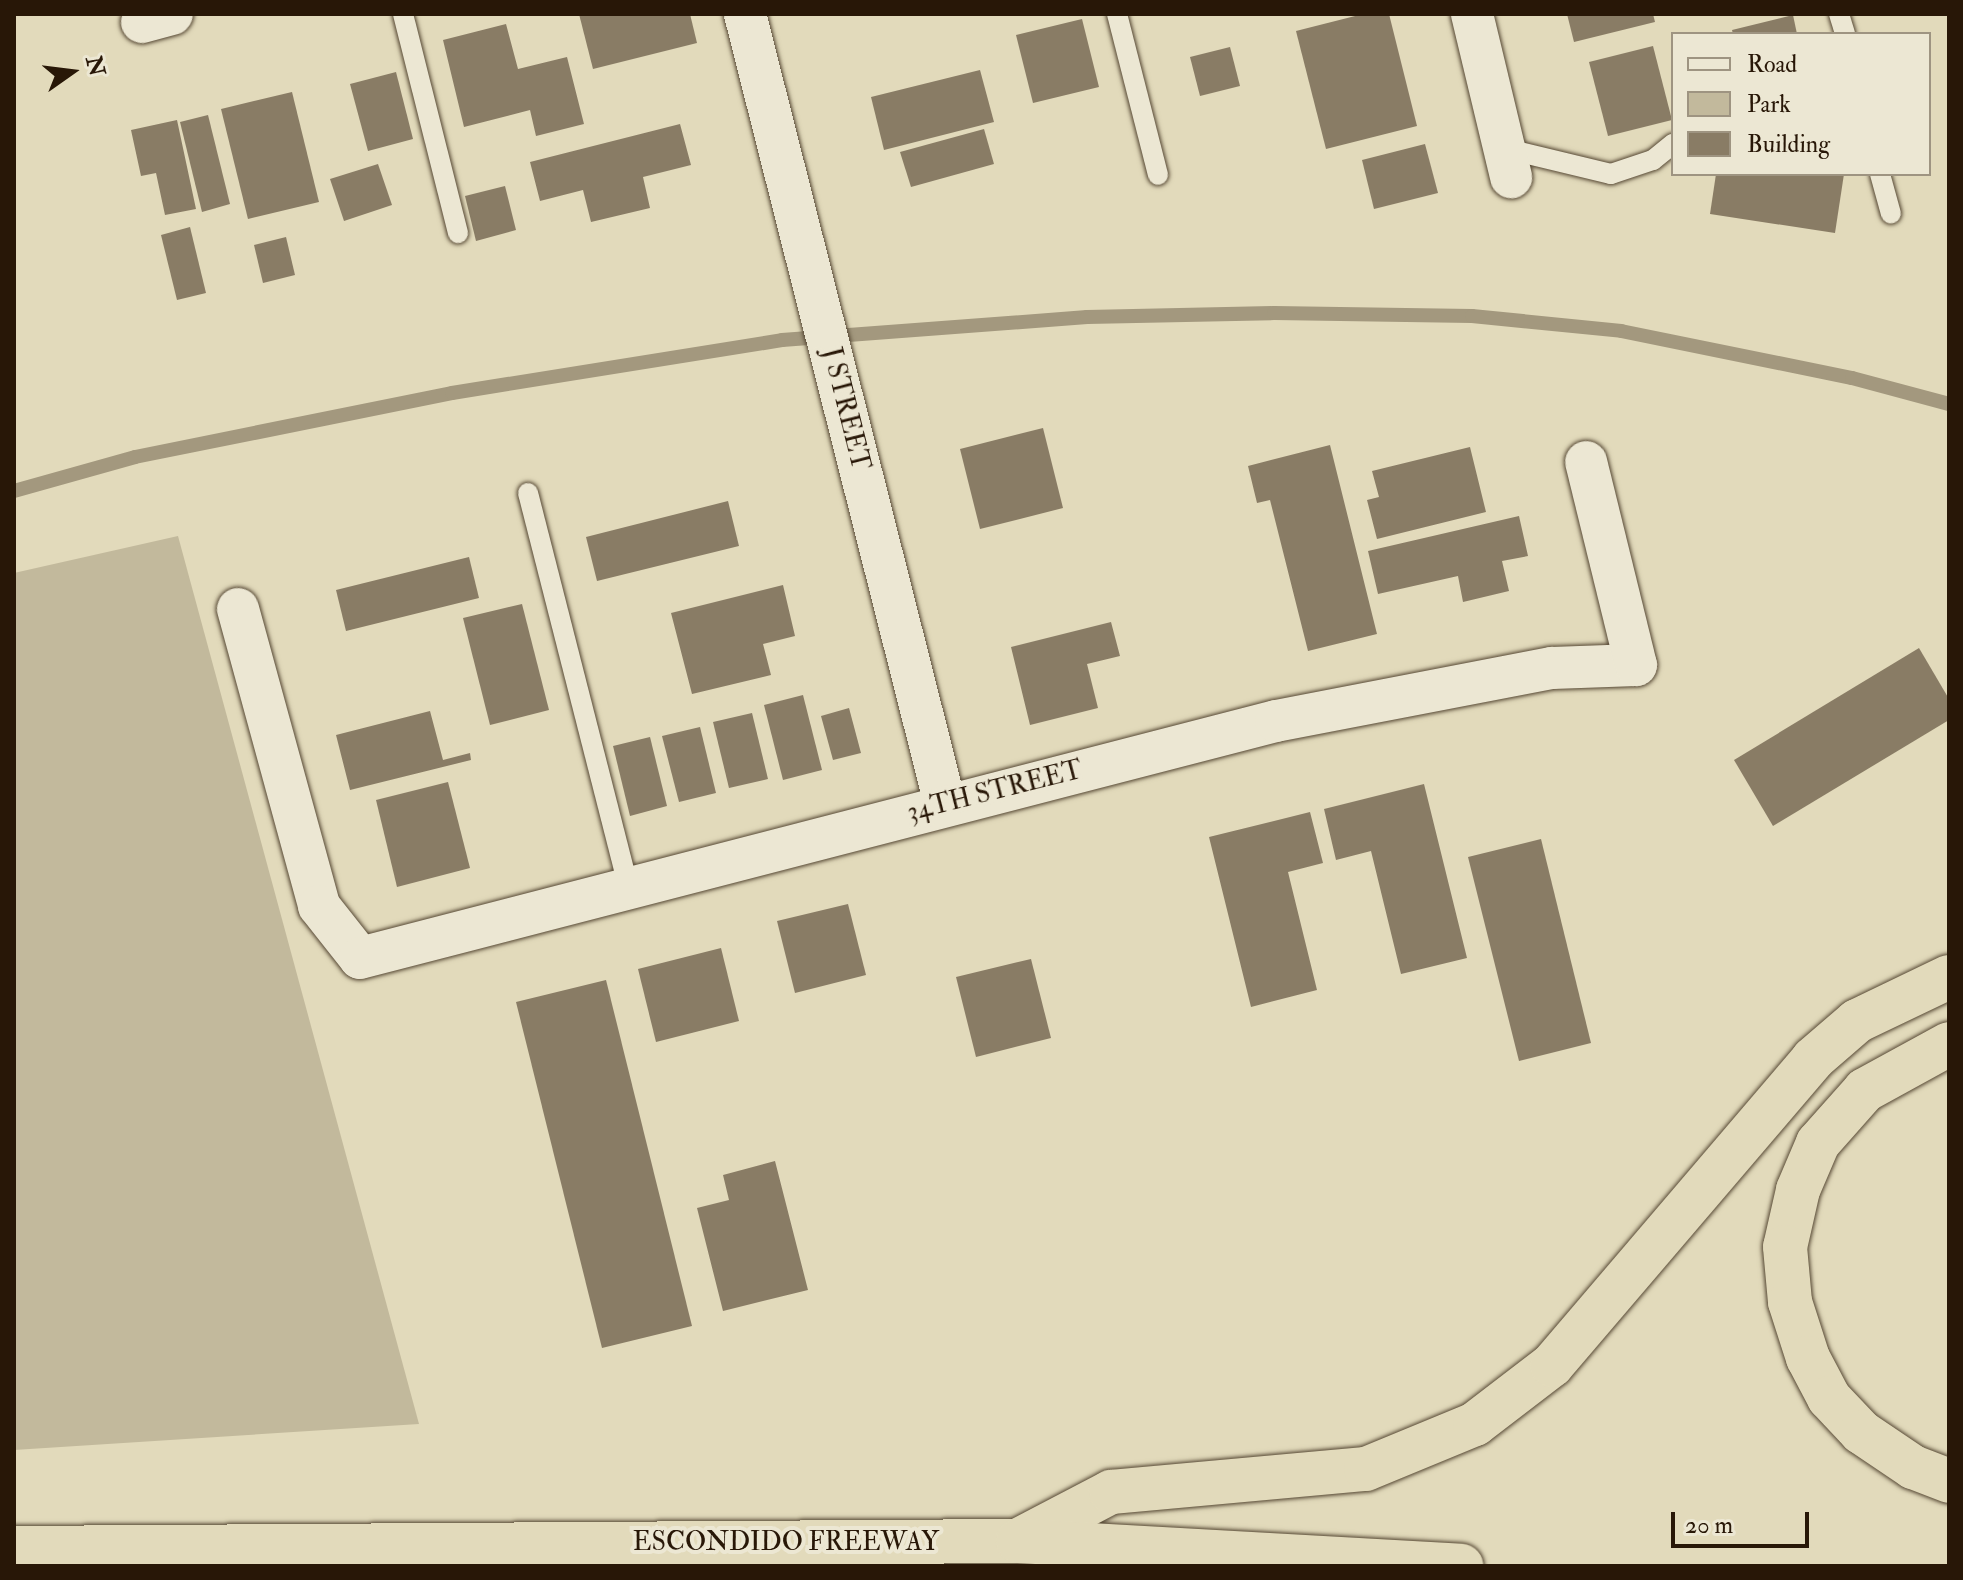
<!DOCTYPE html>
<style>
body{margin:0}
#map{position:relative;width:1963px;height:1580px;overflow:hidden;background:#e2dabb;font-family:"IM FELL Double Pica",serif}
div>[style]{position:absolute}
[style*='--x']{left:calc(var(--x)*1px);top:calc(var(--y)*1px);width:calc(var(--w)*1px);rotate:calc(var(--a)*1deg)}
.green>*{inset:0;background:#c2b99c}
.stream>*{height:14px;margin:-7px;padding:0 7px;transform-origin:7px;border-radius:7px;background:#a3987e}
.building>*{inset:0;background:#897c65}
.roads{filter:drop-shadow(0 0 2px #564834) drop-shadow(0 0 2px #564834)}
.lane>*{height:20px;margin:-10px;padding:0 10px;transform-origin:10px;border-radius:10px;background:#ece7d3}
.street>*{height:42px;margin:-21px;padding:0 21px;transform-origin:21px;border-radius:21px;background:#ece7d3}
.highway>*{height:44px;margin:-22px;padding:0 22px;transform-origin:22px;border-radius:22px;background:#e2dabb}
span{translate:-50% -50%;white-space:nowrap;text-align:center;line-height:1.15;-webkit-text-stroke:8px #ece7d3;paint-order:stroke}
.street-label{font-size:26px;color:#281707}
.frame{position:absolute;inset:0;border:16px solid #281707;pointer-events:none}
.legend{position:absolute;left:1671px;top:32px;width:260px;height:144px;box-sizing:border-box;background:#ece7d3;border:2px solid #9e9481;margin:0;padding:10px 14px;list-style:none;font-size:24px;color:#281707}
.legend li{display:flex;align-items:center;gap:16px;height:40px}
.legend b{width:40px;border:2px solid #9e9481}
.north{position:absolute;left:32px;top:32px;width:80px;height:80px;-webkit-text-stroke:6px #ece7d3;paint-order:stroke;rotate:76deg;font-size:22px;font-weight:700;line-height:32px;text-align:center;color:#281707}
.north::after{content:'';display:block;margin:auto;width:28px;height:36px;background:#281707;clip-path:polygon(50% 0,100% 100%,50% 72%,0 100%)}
.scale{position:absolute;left:1671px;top:1512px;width:138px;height:36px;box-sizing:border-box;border:4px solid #281707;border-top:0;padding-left:10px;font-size:24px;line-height:28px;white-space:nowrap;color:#281707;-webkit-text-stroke:6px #ece7d3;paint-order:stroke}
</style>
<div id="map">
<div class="green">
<i style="clip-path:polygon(178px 536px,419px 1424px,14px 1450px,14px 573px)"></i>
</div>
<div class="stream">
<i style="--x:14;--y:491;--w:126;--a:-15.7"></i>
<i style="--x:135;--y:457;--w:323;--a:-11.4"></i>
<i style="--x:452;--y:393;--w:334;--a:-9.1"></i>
<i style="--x:782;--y:340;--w:306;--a:-4.3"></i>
<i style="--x:1087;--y:317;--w:187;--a:-1.2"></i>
<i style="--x:1274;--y:313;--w:198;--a:0.9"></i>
<i style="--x:1472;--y:316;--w:150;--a:5.7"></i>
<i style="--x:1621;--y:331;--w:236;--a:11.5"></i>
<i style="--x:1852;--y:378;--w:100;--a:15"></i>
</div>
<div class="building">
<i style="clip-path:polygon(579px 14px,690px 14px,697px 43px,593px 69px)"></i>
<i style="clip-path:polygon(1363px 14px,1389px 14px,1417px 126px,1326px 149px,1296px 31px)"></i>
<i style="clip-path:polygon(1567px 14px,1653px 14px,1655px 22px,1574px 42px)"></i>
<i style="clip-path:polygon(1793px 15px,1797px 34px,1733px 34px,1732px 30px)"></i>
<i style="clip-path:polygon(1082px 19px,1099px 87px,1033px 103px,1016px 35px)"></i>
<i style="clip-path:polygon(506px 24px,518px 69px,567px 57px,584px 124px,536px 136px,530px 110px,464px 127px,443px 40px)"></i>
<i style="clip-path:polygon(1653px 46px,1672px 120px,1608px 136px,1589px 62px)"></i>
<i style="clip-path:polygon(1230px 47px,1240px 86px,1200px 96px,1190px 57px)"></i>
<i style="clip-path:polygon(980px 70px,994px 122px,884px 150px,871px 97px)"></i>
<i style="clip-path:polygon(396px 72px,413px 139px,368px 151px,350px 84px)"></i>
<i style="clip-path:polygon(292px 92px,319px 202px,248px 219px,221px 109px)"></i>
<i style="clip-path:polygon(208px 115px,230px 204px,202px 212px,180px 122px)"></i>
<i style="clip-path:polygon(177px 120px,196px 209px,165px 215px,156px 173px,141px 176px,131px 130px)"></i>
<i style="clip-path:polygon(680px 124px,691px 165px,643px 177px,650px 208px,591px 222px,583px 190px,540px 201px,530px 162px)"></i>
<i style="clip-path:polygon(984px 129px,994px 164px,911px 187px,900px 152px)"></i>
<i style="clip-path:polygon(1425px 144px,1438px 193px,1374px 209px,1362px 160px)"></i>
<i style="clip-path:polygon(378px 164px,392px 205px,344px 221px,330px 179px)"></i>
<i style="clip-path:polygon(1716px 174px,1844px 174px,1835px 233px,1710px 214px)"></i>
<i style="clip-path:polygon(505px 186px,516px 230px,476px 241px,465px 196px)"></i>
<i style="clip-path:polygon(190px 227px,206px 293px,177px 300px,161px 235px)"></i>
<i style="clip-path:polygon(286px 237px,295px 275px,263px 283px,254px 245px)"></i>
<i style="clip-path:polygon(1043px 428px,1063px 508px,980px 529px,960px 449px)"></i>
<i style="clip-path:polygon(1330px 445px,1377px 634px,1308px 651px,1270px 500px,1257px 503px,1248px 466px)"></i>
<i style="clip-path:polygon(1470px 447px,1486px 512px,1377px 539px,1367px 500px,1379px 497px,1372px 471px)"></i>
<i style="clip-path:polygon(728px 501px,739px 546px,597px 581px,586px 537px)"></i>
<i style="clip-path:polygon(1519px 516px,1528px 556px,1502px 561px,1509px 591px,1463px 602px,1458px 576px,1378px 594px,1368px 551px)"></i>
<i style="clip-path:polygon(469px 557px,479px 598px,346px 631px,336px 590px)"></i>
<i style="clip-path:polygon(783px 585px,795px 636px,763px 644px,771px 675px,692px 694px,671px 613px)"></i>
<i style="clip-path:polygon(522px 604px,549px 710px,490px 725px,463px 618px)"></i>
<i style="clip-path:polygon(1111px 622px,1120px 656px,1087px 664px,1098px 708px,1030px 725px,1011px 647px)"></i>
<i style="clip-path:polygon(1919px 648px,1949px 699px,1949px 720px,1773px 826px,1734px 760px)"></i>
<i style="clip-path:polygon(803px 695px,822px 770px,783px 780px,764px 705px)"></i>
<i style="clip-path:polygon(849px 708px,861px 753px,833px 760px,821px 716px)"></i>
<i style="clip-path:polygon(430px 711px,443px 760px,470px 753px,471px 760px,350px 790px,336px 735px)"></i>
<i style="clip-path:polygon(752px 713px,768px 779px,729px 788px,713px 722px)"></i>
<i style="clip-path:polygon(700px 727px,716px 793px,679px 802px,662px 736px)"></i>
<i style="clip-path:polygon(650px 737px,667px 806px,630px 816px,613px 746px)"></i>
<i style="clip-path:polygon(448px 782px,470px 868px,397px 887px,376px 800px)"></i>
<i style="clip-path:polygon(1424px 784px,1467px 958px,1401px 974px,1371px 851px,1336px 860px,1324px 809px)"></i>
<i style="clip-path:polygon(1310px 812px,1323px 863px,1288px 872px,1317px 990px,1251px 1007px,1209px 837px)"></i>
<i style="clip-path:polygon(1541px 839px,1591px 1043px,1519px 1061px,1468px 857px)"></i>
<i style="clip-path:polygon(848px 904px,866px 975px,795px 993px,777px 921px)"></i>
<i style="clip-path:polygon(721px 948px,739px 1021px,656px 1042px,638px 969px)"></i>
<i style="clip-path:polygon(1031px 959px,1051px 1038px,976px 1057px,956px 977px)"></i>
<i style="clip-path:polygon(606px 980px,692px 1326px,602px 1348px,516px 1002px)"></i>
<i style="clip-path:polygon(775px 1161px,808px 1290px,723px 1311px,697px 1208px,729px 1200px,723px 1175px)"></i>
</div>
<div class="roads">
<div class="lane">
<i style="--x:403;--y:14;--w:226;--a:75.9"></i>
<i style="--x:1117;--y:14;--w:166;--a:75.7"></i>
<i style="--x:1839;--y:14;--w:21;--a:73"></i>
<i style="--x:1503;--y:148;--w:111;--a:13.5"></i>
<i style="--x:1611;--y:174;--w:44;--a:-18.4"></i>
<i style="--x:1653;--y:160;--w:26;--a:-39"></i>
<i style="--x:1880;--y:174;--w:41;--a:74.6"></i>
<i style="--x:528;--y:493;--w:408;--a:75.7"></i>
</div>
<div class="street">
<i style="--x:745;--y:14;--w:815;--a:75.79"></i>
<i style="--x:1472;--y:14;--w:168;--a:76.5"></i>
<i style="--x:142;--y:22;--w:31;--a:-15"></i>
<i style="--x:238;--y:609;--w:308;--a:74.7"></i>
<i style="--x:319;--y:906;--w:66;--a:51.7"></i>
<i style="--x:360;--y:958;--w:946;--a:-14.51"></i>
<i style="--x:1276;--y:721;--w:281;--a:-10.9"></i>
<i style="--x:1552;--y:668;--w:84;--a:-2"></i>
<i style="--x:1636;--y:665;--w:209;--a:-103.8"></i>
</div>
<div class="highway">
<i style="--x:1949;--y:1044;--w:96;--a:151.3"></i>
<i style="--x:1865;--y:1090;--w:71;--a:131.6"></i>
<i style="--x:1818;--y:1143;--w:51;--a:113.1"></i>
<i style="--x:1798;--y:1190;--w:58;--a:102.8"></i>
<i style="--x:1785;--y:1247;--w:55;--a:84.8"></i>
<i style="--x:1790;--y:1302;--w:59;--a:72.2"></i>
<i style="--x:1808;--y:1358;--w:45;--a:62.3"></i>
<i style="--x:1829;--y:1398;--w:47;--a:46.7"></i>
<i style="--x:1861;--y:1432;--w:63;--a:33.9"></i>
<i style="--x:1913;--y:1467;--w:39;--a:21"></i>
<i style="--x:1019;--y:1540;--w:104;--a:-27.6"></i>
<i style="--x:1111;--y:1492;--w:256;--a:-5.2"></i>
<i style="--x:1366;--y:1469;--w:118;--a:-22.4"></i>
<i style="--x:1475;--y:1424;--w:97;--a:-37.5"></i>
<i style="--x:1552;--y:1365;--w:402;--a:-49.5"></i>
<i style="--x:1813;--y:1059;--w:58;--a:-40.8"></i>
<i style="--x:1857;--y:1021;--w:102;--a:-25.6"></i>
<i style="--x:14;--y:1548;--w:1004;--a:-0.4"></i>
<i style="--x:1018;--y:1541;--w:444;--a:3.2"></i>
</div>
</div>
<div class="street-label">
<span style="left:845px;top:409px;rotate:76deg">J STREET</span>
<span style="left:995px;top:792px;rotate:-14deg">34TH STREET</span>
<span style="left:786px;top:1543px">ESCONDIDO FREEWAY</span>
</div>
<div class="frame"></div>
<ul class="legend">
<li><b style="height:10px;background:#ece7d3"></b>Road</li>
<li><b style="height:22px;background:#c2b99c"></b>Park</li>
<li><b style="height:22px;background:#897c65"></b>Building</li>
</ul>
<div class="north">N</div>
<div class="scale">20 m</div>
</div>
